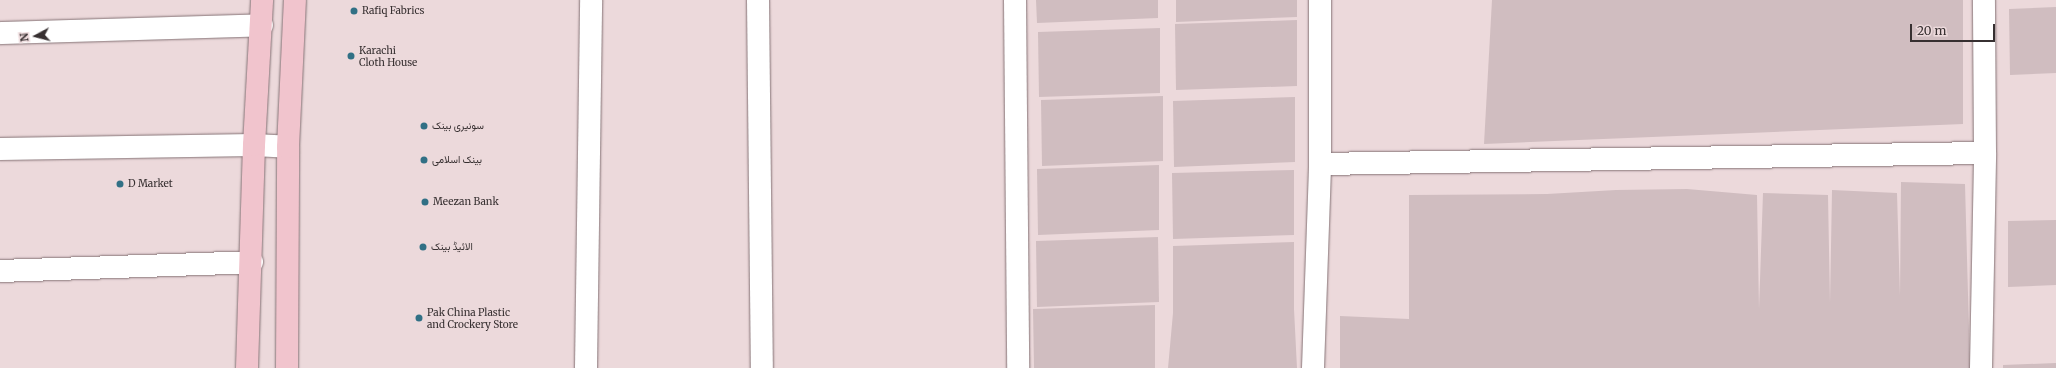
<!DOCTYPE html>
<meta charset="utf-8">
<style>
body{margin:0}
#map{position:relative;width:2056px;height:368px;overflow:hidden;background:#ecd9db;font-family:Merriweather,Vazirmatn,serif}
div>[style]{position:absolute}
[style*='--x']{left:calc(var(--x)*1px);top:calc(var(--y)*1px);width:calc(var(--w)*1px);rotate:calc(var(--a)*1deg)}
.building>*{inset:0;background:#d0bdc0}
.roads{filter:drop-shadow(0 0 1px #857376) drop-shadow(0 0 1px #857376)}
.minor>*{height:22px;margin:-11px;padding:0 11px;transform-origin:11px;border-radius:11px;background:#fff}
.major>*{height:22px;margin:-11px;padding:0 11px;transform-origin:11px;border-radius:11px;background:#f1c4cd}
.dots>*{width:11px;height:11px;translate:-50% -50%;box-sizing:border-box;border:2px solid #ecd9db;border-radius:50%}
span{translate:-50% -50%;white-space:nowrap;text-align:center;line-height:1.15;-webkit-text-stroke:3px #ecd9db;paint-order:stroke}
.poi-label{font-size:10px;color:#373031}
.left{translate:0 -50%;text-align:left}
.north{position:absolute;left:16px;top:16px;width:40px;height:40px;-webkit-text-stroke:3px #ecd9db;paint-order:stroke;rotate:263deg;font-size:11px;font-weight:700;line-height:16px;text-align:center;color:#373031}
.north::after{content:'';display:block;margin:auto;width:14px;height:18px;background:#373031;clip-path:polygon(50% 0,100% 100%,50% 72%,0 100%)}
.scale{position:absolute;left:1910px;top:24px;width:85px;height:18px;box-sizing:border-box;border:2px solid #373031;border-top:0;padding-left:5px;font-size:12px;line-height:14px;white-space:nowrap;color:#373031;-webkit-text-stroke:3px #ecd9db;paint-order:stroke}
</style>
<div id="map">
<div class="building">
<i style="clip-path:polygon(1036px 0,1158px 0,1158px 18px,1037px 23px)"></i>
<i style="clip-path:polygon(1176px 0,1297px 0,1297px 17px,1176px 22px)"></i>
<i style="clip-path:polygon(1492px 0,1963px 0,1963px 124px,1484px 144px)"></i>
<i style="clip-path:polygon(2056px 7px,2056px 73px,2010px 75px,2009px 9px)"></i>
<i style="clip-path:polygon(1297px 20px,1297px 86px,1176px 90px,1175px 24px)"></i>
<i style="clip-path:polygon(1160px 28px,1160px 93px,1039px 97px,1038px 32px)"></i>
<i style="clip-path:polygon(1163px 96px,1163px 161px,1042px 166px,1041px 100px)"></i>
<i style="clip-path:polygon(1295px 97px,1295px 162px,1174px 167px,1173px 101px)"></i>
<i style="clip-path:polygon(1159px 165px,1159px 230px,1038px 235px,1037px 169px)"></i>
<i style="clip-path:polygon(1294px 170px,1294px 235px,1173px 239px,1172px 173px)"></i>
<i style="clip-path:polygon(1901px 182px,1965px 184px,1970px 368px,1340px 368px,1340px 316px,1409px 319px,1409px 195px,1547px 194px,1616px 190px,1687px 189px,1757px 195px,1759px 309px,1763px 193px,1828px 195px,1830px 303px,1832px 190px,1897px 193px,1900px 296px)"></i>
<i style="clip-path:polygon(2056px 220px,2056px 285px,2008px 287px,2008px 221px)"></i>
<i style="clip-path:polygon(1158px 237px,1159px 302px,1037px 307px,1036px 241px)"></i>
<i style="clip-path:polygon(1294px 242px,1294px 309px,1297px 368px,1168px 368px,1173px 313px,1173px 246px)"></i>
<i style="clip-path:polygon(1155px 305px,1155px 368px,1034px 368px,1033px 309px)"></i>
<i style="clip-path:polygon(2056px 363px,2056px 368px,2003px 368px,2003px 365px)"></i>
</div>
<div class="roads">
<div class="minor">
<i style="--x:758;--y:0;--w:368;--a:89.4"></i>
<i style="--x:1015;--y:0;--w:368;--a:89.5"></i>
<i style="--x:0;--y:33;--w:262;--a:-1.7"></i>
<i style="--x:0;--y:149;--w:254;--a:-0.9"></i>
<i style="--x:254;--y:145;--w:34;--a:3"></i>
<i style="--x:1320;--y:164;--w:665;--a:-0.95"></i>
<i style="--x:0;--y:271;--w:252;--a:-2"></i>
<i style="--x:586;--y:368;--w:368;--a:-89.2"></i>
<i style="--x:1313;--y:368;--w:204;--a:-88"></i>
<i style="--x:1320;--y:164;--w:164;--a:-90"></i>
<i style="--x:1981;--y:368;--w:215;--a:-88.9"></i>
<i style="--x:1985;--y:153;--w:153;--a:-90.4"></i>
</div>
<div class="major">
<i style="--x:247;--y:368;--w:223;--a:-88.2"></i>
<i style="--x:254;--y:145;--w:145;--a:-86.8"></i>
<i style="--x:287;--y:368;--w:221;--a:-89.7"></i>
<i style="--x:288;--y:147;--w:147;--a:-87.3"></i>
</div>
</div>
<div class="dots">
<i style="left:354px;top:11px;background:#317085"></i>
<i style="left:351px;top:56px;background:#317085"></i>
<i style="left:424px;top:126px;background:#317085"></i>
<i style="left:424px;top:160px;background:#317085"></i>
<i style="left:120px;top:184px;background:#317085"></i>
<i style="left:425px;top:202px;background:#317085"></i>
<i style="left:423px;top:247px;background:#317085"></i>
<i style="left:419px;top:318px;background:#317085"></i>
</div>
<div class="poi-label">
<span class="left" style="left:362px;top:11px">Rafiq Fabrics</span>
<span class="left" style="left:359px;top:56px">Karachi<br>Cloth House</span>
<span class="left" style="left:432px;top:126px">سونیری بینک</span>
<span class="left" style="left:432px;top:160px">بینک اسلامی</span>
<span class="left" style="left:128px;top:184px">D Market</span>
<span class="left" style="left:433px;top:202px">Meezan Bank</span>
<span class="left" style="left:431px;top:247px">الائیڈ بینک</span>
<span class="left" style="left:427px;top:318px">Pak China Plastic<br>and Crockery Store</span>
</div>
<div class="north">N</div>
<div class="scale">20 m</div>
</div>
